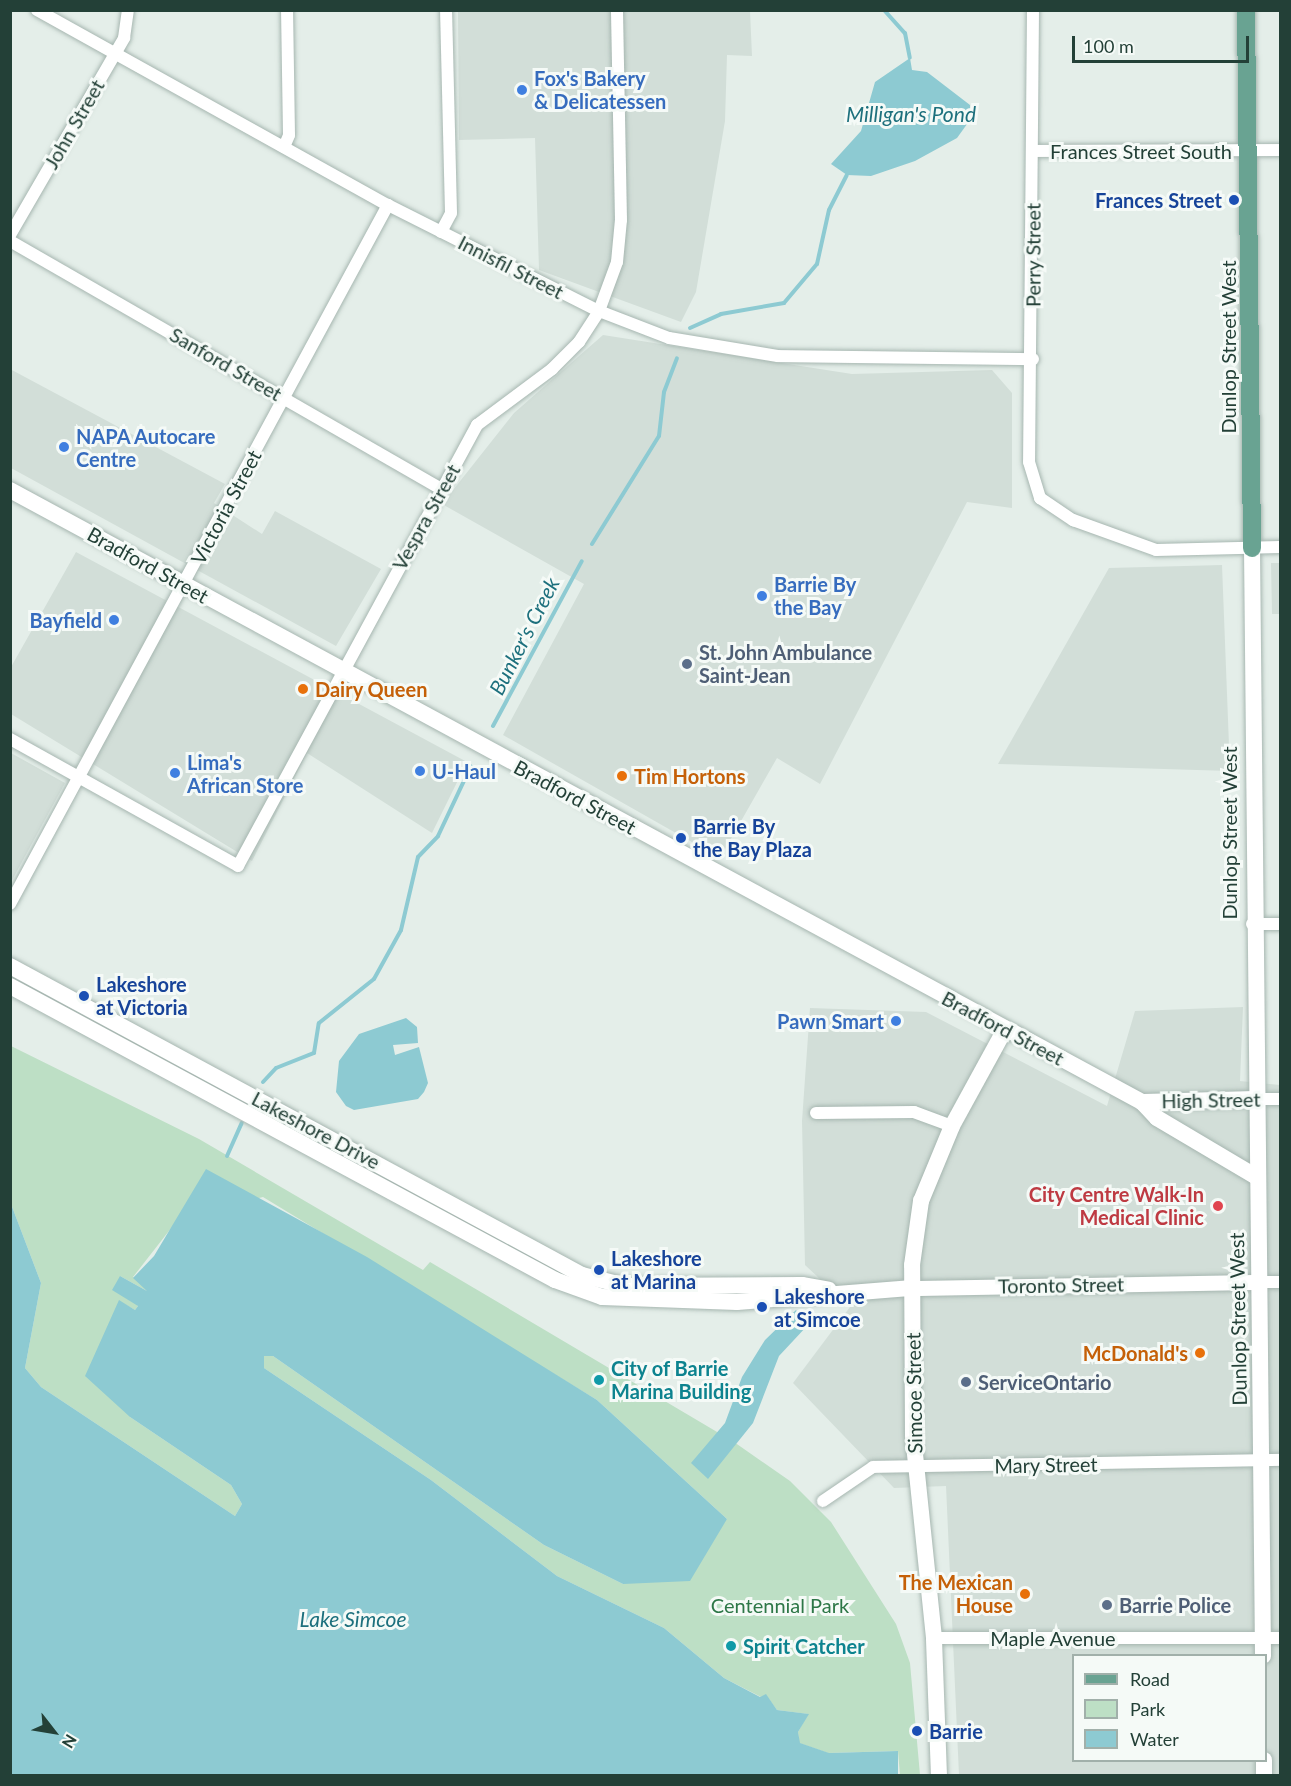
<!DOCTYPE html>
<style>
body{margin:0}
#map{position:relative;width:1291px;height:1786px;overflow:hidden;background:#e4eee9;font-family:Lato,sans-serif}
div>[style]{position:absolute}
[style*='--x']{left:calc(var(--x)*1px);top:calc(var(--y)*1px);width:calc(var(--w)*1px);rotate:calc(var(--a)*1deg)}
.built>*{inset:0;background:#d2ded8}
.green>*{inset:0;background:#bddfc5}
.water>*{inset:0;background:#8dcad2}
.stream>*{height:4px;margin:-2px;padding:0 2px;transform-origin:2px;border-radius:2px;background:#8dcad2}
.roads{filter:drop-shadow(0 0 2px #a6b6b0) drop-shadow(0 0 2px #a6b6b0)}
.minor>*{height:12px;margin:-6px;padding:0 6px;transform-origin:6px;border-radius:6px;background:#fff}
.tertiary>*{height:15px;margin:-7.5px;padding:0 7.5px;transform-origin:7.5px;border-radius:7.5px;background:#fff}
.secondary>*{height:16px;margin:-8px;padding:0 8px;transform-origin:8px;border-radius:8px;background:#fff}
.primary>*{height:18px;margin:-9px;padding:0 9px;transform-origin:9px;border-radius:9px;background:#69a392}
.dots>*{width:16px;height:16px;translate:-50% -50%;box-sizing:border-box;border:3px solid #f5faf7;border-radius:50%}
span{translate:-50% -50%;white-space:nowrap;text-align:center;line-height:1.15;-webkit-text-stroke:6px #f5faf7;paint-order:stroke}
.shop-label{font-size:20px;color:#366cbe;font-weight:700}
.left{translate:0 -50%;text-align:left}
.right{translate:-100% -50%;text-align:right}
.street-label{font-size:20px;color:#234037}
.transit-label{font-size:20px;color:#164399;font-weight:700}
.service-label{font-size:20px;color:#4e5e75;font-weight:700}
.food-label{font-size:20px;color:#c56008;font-weight:700}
.health-label{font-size:20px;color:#be3a42;font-weight:700}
.culture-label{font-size:20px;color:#0d838f;font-weight:700}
.park-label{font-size:20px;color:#2d7747}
.water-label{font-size:21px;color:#1d707d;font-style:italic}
.frame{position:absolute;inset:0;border:12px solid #234037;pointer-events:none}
.legend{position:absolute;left:1072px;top:1654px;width:195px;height:108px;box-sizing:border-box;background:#f5faf7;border:2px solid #a1b0aa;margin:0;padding:8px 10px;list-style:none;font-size:18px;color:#234037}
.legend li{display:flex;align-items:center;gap:12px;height:30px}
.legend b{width:30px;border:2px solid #a1b0aa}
.north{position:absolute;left:24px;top:1702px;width:60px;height:60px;-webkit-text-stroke:4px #f5faf7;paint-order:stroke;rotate:121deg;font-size:16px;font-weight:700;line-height:24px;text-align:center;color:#234037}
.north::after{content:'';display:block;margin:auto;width:21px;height:27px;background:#234037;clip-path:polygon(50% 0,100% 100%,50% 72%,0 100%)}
.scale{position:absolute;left:1072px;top:36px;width:177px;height:27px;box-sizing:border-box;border:3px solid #234037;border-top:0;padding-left:8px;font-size:18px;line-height:21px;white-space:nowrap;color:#234037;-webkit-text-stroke:4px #f5faf7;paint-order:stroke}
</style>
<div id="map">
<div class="built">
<i style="clip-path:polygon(458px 11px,750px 11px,752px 56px,727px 55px,725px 121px,696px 292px,681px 322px,539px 270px,535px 138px,459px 140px)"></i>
<i style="clip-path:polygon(603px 335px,852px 374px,992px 370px,1012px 393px,1012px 508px,967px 502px,820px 784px,777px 758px,720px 858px,503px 735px,584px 584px,442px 504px,514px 413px)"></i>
<i style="clip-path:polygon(10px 369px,225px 484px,214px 503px,262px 534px,275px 511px,381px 569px,336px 646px,11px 468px)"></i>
<i style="clip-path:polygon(76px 552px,467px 762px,432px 833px,307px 753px,252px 861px,11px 714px,11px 667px)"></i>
<i style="clip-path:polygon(1271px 563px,1280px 563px,1280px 614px,1272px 614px)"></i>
<i style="clip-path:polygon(1222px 565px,1230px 771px,998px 764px,1109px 568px)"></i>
<i style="clip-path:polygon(11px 753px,65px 783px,11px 882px)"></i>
<i style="clip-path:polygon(evenodd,1243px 1007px,1240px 1081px,1280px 1085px,1280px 1775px,959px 1775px,946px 1486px,894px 1488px,793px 1383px,850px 1307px,805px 1265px,802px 1121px,810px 1008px,926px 1012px,1107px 1106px,1135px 1011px,1243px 1007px,1074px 1656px,1266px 1656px,1266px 1760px,1074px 1760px,1074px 1656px)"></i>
</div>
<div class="green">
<i style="clip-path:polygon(11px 1046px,199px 1139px,423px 1270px,430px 1262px,734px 1442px,790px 1481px,831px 1522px,896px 1624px,910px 1663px,920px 1775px,900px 1775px,898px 1751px,828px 1753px,799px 1743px,798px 1732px,808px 1714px,777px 1710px,766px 1695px,761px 1697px,724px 1678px,664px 1628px,557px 1576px,431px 1480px,264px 1368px,264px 1356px,273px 1356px,544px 1545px,623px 1584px,727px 1519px,597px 1400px,263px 1197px,179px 1218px,133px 1277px,149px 1288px,147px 1291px,120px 1276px,138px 1306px,135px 1310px,119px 1301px,130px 1417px,231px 1485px,242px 1504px,235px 1516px,41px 1387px,25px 1368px,41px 1283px,11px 1204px)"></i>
</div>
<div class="water">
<i style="clip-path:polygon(910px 58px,912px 70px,927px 72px,970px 105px,970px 120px,957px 138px,915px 161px,871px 176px,847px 175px,831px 164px,861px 131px,875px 82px)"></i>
<i style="clip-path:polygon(406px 1018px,417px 1027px,418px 1043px,393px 1045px,395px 1055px,419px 1047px,428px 1083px,424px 1092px,418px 1099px,354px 1110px,346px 1106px,336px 1092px,339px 1061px,359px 1034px)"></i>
<i style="clip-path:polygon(206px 1169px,367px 1257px,597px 1400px,727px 1519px,690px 1581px,623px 1584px,544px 1545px,273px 1356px,264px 1356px,264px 1368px,431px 1480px,557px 1576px,664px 1628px,724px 1678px,760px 1697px,766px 1694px,777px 1710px,809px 1714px,798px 1732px,800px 1743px,829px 1753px,898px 1751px,898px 1775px,11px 1775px,11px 1204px,41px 1283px,25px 1368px,41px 1387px,235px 1516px,242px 1504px,231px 1485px,130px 1417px,85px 1376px,119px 1300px,135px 1310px,138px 1306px,112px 1290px,120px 1276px,147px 1291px,133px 1278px,154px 1256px)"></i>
<i style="clip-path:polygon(796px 1310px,807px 1326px,779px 1356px,753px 1423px,708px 1479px,691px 1463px,725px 1423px,742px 1377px,765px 1340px)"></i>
</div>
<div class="stream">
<i style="--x:884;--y:10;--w:31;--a:48"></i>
<i style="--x:905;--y:33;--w:25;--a:79"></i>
<i style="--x:690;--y:328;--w:34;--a:-24"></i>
<i style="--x:721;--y:314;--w:64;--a:-9.9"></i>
<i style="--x:784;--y:303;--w:51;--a:-49.8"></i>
<i style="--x:817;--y:264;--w:55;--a:-77.5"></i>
<i style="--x:829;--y:210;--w:39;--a:-63"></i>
<i style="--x:592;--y:544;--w:127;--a:-58.2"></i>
<i style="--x:659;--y:436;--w:44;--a:-83.5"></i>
<i style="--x:664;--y:392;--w:36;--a:-69"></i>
<i style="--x:493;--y:726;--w:187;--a:-61.7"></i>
<i style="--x:263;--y:1082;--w:19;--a:-47"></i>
<i style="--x:276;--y:1068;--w:41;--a:-21.5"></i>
<i style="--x:314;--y:1053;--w:30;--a:-81"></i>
<i style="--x:319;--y:1023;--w:70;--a:-38.7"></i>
<i style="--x:374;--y:979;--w:56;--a:-61.1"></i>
<i style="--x:401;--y:930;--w:75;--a:-76.9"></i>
<i style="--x:418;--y:857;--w:29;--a:-46"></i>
<i style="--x:438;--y:836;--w:77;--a:-64.8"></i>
<i style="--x:227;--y:1156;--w:36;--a:-66"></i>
</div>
<div class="roads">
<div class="minor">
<i style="--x:37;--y:10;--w:402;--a:29.1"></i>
<i style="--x:388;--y:205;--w:236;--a:26.7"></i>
<i style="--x:599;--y:311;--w:75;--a:21.1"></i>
<i style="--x:669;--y:338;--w:110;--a:9.4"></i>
<i style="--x:778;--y:356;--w:255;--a:0.7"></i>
<i style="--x:1033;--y:10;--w:452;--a:90.5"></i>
<i style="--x:1029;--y:462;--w:38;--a:73"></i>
<i style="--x:1040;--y:498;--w:40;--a:34"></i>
<i style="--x:1073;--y:520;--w:88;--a:19.9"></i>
<i style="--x:1156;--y:550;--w:124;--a:-1.4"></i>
<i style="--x:284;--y:147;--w:13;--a:-67"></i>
<i style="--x:289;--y:135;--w:125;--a:-90.9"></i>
<i style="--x:1032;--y:151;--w:248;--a:-0.2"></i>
<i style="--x:441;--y:232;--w:21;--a:-62"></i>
<i style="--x:451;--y:213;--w:203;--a:-91.4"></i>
<i style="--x:10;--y:235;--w:228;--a:-59.9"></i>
<i style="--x:124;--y:38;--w:28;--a:-82"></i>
<i style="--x:10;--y:241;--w:496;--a:29.9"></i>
<i style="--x:10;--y:739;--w:261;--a:29.1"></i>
<i style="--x:238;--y:866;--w:502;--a:-61.54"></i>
<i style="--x:477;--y:425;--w:94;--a:-36.7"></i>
<i style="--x:552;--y:369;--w:38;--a:-45"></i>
<i style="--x:579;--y:342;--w:37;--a:-57"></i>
<i style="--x:599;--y:311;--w:52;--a:-69.8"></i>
<i style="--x:617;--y:262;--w:42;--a:-84.6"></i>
<i style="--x:621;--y:220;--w:210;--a:-91.1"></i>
<i style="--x:10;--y:904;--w:795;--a:-61.6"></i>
<i style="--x:1252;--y:924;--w:28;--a:0"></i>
<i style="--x:1256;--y:1099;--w:24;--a:0"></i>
<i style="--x:816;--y:1113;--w:98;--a:-0.6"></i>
<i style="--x:914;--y:1112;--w:40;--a:20.2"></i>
<i style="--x:1259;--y:1282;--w:21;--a:0"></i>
<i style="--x:823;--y:1501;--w:60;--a:-34.2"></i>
<i style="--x:873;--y:1467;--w:407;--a:-1"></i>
<i style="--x:934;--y:1638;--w:346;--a:0"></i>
</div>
<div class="tertiary">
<i style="--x:912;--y:1288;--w:347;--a:-1"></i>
</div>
<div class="secondary">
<i style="--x:10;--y:490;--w:1287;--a:28.4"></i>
<i style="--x:1142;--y:1102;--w:22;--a:47"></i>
<i style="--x:1157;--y:1118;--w:117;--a:30.7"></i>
<i style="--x:1252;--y:548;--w:1108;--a:89.43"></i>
<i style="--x:10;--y:966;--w:650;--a:28.38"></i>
<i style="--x:582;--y:1275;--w:44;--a:14.3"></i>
<i style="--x:625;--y:1286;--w:177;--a:-0.3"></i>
<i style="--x:802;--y:1285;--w:27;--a:10"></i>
<i style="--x:10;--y:986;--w:619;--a:28.34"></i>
<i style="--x:555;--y:1280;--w:50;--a:19.9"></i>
<i style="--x:602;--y:1297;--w:135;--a:2.1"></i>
<i style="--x:737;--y:1302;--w:176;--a:-4.6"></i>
<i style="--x:1142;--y:1102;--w:114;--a:-1.5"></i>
<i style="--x:1264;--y:1760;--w:16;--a:90"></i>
<i style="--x:939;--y:1776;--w:138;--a:-92.1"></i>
<i style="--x:934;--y:1638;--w:204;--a:-95.9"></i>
<i style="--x:913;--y:1435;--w:170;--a:-90.3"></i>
<i style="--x:912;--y:1265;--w:65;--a:-82"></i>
<i style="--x:921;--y:1201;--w:81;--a:-67.5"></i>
<i style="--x:952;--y:1126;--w:111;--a:-61.3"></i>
</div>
<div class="primary">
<i style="--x:1246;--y:10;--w:538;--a:89.36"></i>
</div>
</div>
<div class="dots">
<i style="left:522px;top:90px;background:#3f7fe0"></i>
<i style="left:1234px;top:200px;background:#1a4fb4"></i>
<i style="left:64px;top:447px;background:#3f7fe0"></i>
<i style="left:762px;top:596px;background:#3f7fe0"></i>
<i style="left:114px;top:620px;background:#3f7fe0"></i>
<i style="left:687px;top:664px;background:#5c6f8a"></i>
<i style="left:303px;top:689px;background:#e8710a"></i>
<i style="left:420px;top:771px;background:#3f7fe0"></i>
<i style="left:175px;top:773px;background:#3f7fe0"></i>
<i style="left:622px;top:776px;background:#e8710a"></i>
<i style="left:681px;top:838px;background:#1a4fb4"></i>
<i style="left:84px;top:996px;background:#1a4fb4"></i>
<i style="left:896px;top:1021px;background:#3f7fe0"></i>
<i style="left:1218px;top:1206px;background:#e0444e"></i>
<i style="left:599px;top:1270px;background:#1a4fb4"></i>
<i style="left:762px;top:1307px;background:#1a4fb4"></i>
<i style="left:1200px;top:1353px;background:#e8710a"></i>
<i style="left:599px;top:1380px;background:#0f9aa8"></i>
<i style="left:966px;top:1382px;background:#5c6f8a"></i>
<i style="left:1025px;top:1594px;background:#e8710a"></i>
<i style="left:1107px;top:1605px;background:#5c6f8a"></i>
<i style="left:731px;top:1646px;background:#0f9aa8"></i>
<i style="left:917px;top:1731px;background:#1a4fb4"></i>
</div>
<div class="shop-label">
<span class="left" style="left:534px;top:90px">Fox's Bakery<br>&amp; Delicatessen</span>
<span class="left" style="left:76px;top:448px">NAPA Autocare<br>Centre</span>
<span class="left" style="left:774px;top:596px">Barrie By<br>the Bay</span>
<span class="right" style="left:102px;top:620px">Bayfield</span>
<span class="left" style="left:187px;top:774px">Lima's<br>African Store</span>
<span class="left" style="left:432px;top:771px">U-Haul</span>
<span class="right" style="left:884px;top:1021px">Pawn Smart</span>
</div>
<div class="street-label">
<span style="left:74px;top:124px;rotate:-60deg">John Street</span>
<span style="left:1141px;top:151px">Frances Street South</span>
<span style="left:1033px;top:255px;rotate:-90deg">Perry Street</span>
<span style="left:511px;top:267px;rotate:27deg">Innisfil Street</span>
<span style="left:1228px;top:347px;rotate:-90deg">Dunlop Street West</span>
<span style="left:226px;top:364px;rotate:30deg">Sanford Street</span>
<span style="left:226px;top:507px;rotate:-62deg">Victoria Street</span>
<span style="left:426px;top:517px;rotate:-61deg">Vespra Street</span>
<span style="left:148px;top:565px;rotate:29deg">Bradford Street</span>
<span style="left:575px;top:797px;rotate:28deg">Bradford Street</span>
<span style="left:1229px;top:833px;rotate:-90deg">Dunlop Street West</span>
<span style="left:1003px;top:1028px;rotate:28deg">Bradford Street</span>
<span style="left:1211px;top:1100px;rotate:-1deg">High Street</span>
<span style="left:316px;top:1130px;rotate:28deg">Lakeshore Drive</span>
<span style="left:1061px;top:1285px;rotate:-1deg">Toronto Street</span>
<span style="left:1238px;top:1319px;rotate:-91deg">Dunlop Street West</span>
<span style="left:914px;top:1393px;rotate:-91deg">Simcoe Street</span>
<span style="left:1046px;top:1465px;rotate:-1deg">Mary Street</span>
<span style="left:1053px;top:1638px">Maple Avenue</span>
</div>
<div class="transit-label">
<span class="right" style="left:1222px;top:200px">Frances Street</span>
<span class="left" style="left:693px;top:838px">Barrie By<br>the Bay Plaza</span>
<span class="left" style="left:96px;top:996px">Lakeshore<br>at Victoria</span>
<span class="left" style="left:611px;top:1270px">Lakeshore<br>at Marina</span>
<span class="left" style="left:774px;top:1308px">Lakeshore<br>at Simcoe</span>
<span class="left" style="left:929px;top:1731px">Barrie</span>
</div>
<div class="service-label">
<span class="left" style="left:699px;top:664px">St. John Ambulance<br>Saint-Jean</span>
<span class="left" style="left:978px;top:1382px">ServiceOntario</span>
<span class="left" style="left:1119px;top:1605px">Barrie Police</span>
</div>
<div class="food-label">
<span class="left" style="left:315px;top:689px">Dairy Queen</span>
<span class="left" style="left:634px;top:776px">Tim Hortons</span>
<span class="right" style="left:1188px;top:1353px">McDonald's</span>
<span class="right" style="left:1013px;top:1594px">The Mexican<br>House</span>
</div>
<div class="health-label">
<span class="right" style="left:1204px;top:1206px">City Centre Walk-In<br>Medical Clinic</span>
</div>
<div class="culture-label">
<span class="left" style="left:611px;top:1380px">City of Barrie<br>Marina Building</span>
<span class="left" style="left:743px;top:1646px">Spirit Catcher</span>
</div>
<div class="park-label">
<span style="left:780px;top:1605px">Centennial Park</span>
</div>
<div class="water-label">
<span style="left:911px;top:114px">Milligan's Pond</span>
<span style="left:524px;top:636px;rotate:-63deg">Bunker's Creek</span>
<span style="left:353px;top:1619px">Lake Simcoe</span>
</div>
<div class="frame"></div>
<ul class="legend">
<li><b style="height:8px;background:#69a392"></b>Road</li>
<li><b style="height:16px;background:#bddfc5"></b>Park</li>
<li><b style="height:16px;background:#8dcad2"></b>Water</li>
</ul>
<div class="north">N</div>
<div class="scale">100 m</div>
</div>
